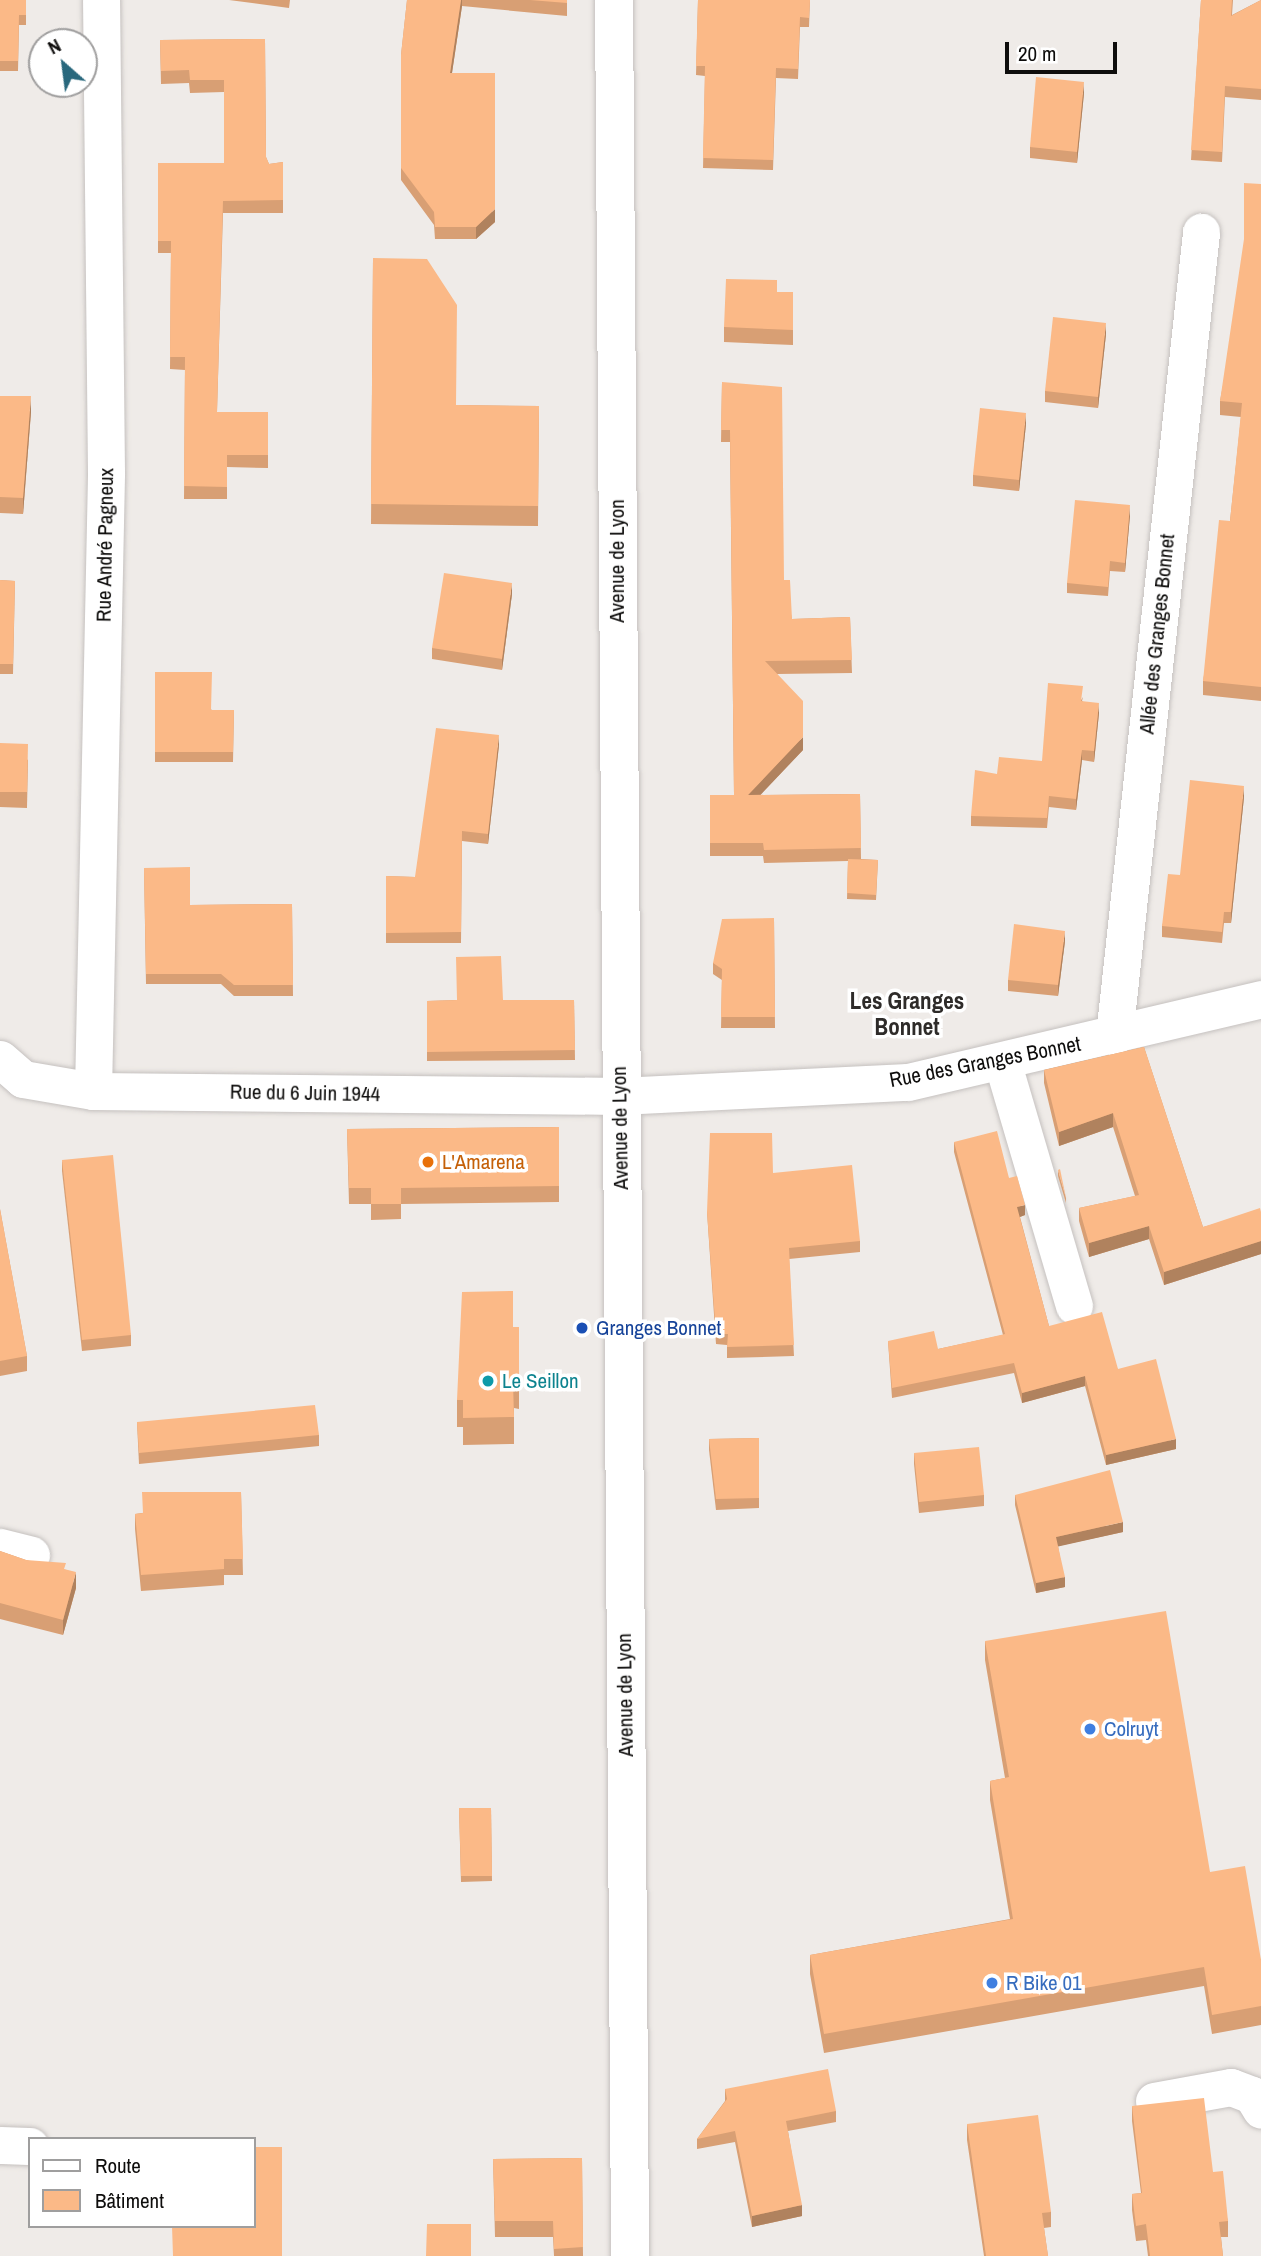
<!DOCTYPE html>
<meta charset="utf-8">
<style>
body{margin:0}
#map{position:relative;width:1261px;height:2256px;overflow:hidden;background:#efebe8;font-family:"Archivo Narrow",sans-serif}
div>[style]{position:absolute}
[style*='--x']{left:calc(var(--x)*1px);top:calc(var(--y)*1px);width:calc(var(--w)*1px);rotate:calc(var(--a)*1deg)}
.roads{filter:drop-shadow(0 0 2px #c5c1bf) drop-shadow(0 0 2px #c5c1bf)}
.minor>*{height:37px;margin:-18.5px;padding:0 18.5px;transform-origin:18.5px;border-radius:18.5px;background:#fff}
.major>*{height:38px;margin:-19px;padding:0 19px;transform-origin:19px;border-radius:19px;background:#fff}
.wall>*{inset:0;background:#d89f74}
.shaded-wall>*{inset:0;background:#b0825e}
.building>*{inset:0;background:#fbb987}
.dots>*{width:19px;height:19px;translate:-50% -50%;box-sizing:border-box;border:4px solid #fff;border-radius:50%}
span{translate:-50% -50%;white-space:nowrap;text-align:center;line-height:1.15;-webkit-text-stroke:7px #fff;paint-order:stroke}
.street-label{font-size:21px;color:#0e0d0c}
.food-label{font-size:21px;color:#c56008}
.left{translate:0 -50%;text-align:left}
.transit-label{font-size:21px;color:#164399}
.culture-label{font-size:21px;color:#0d838f}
.shop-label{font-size:21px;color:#366cbe}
.neighbourhood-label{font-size:23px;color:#2e2b29;font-weight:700}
.legend{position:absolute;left:28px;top:2137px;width:228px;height:91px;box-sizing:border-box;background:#fff;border:2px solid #9f9e9e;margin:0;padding:9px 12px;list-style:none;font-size:21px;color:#0e0d0c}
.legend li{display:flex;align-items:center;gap:14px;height:35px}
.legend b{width:35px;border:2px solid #9f9e9e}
.north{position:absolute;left:28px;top:28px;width:70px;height:70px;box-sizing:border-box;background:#fff;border:2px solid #9f9e9e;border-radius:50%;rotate:332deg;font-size:19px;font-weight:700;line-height:28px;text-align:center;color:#0e0d0c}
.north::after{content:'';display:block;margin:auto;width:24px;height:32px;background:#29687d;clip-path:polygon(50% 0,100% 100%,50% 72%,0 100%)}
.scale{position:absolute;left:1005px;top:42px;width:112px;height:32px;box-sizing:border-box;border:4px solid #0e0d0c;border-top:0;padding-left:9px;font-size:21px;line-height:24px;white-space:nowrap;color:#0e0d0c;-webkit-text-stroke:5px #fff;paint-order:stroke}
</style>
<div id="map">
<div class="roads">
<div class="minor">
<i style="--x:1114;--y:1036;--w:809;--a:-83.82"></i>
<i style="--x:0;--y:1059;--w:30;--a:41"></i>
<i style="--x:23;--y:1079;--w:71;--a:9.7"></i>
<i style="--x:93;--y:1091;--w:526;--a:0.54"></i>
<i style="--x:619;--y:1096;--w:289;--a:-2.8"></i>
<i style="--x:908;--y:1082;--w:363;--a:-13.2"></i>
<i style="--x:1002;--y:1061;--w:255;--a:73.6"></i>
<i style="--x:93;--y:1091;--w:618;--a:-88.79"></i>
<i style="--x:106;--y:473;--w:473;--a:-90.6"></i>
<i style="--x:0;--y:1547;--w:32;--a:14"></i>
<i style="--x:1154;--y:2101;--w:78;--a:-10.3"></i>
<i style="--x:1231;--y:2087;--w:22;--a:21"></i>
<i style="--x:1252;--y:2095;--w:17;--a:59"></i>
<i style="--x:0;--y:2145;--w:30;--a:2"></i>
</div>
<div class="major">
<i style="--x:614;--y:0;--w:2256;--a:89.59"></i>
</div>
</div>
<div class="wall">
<i style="clip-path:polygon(0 0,26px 0,26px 25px,19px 25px,18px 71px,0 71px)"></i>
<i style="clip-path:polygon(229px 0,290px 0,289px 8px)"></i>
<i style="clip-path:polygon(407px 0,567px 0,567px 16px,462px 6px,452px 73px,495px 222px,476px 239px,435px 239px,434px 225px,401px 180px,401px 55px)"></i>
<i style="clip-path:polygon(698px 0,810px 0,809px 27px,800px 27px,798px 79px,776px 78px,773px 170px,703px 168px,705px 76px,696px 75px)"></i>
<i style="clip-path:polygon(1201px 0,1233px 0,1232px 15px,1261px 0,1261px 100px,1225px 97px,1222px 162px,1191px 160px)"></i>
<i style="clip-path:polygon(265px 39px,266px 157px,269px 164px,283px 162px,283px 213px,223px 213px,217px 412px,268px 412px,268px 468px,227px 467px,227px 499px,184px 499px,185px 370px,170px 369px,171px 253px,158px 253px,158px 163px,224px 163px,224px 92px,190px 93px,189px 83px,161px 84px,160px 40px)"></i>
<i style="clip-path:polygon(1084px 93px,1077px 163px,1030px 158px,1030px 147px)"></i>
<i style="clip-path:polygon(1261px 184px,1261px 701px,1203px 695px,1203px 681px,1230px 521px,1241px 417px,1220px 415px,1220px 401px)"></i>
<i style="clip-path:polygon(373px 258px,456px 405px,539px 406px,538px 526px,371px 524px)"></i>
<i style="clip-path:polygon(777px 292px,793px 292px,793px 345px,724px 342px,724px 327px)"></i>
<i style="clip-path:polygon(1106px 334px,1098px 408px,1045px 402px,1045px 391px)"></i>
<i style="clip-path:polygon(722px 382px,784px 580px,792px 619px,850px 617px,852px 673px,777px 674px,803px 750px,760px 795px,860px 794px,861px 859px,878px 860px,876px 900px,847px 899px,848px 861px,764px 863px,763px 856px,710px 856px,710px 795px,734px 795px,730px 442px,721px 442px)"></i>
<i style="clip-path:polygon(0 396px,31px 412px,23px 514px,0 513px)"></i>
<i style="clip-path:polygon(1026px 424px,1019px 491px,973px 486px,973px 475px)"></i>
<i style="clip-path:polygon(1130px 515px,1125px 572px,1110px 571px,1108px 596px,1067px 593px,1067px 583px)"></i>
<i style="clip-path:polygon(0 580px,15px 581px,13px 674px,0 674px)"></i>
<i style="clip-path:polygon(512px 594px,502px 670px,432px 659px,432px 648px)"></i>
<i style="clip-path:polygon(155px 672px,212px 710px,234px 710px,233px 762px,155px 762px)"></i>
<i style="clip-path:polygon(1083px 697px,1082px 701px,1099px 713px,1094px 762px,1082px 760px,1076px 810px,1049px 807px,1047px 828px,971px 826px,971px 816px,997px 774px,1042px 761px)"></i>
<i style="clip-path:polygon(0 743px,28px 760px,27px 808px,0 807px)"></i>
<i style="clip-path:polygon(499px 745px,488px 844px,462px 841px,461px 943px,386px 943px,386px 876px,415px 877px)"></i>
<i style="clip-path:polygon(1244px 797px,1231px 923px,1224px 923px,1222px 943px,1162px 937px,1162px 926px,1180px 875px)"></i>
<i style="clip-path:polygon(144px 868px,190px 905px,292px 904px,293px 996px,234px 996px,221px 984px,146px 984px)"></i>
<i style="clip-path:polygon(774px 918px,775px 1028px,721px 1028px,722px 980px,713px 974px,713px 963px)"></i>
<i style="clip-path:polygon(1065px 941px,1058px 996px,1008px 991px,1008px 980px)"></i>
<i style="clip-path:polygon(456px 1000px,574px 1000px,575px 1060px,427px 1061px,427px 1001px)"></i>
<i style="clip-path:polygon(1144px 1047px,1203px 1227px,1261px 1212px,1261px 1254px,1164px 1285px,1149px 1239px,1089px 1257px,1079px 1221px,1079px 1208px,1135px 1196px,1113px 1127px,1059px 1146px,1044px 1083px,1044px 1070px)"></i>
<i style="clip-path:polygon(559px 1127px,559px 1202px,401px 1204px,401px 1219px,371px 1220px,371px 1204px,349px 1204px,347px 1129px)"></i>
<i style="clip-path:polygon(954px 1142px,1009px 1178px,1025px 1215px,1020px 1217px,1049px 1326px,1118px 1369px,1176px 1449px,1106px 1465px,1085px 1386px,1022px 1403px,1014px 1373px,892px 1398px,888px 1341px,938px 1349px,1003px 1335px,954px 1152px)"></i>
<i style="clip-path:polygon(62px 1160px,131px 1335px,131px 1346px,82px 1351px,62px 1171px)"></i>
<i style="clip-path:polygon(1058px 1170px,1066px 1198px,1066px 1203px,1058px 1176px)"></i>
<i style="clip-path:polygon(773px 1173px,860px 1241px,860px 1252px,789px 1259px,794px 1356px,727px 1358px,727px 1345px,716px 1344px,707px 1212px)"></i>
<i style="clip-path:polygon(0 1209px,27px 1356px,27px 1371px,0 1376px)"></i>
<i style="clip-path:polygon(513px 1327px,519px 1327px,519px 1409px,514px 1408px,514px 1444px,463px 1445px,463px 1427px,457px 1427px,457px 1400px)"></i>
<i style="clip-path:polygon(137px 1422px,319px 1435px,319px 1446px,139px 1464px)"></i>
<i style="clip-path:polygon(759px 1438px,759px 1508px,716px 1510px,709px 1450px,709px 1439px)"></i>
<i style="clip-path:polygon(914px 1453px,984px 1495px,984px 1506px,919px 1513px,914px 1464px)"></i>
<i style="clip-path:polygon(241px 1492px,243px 1575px,224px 1575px,224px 1585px,141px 1591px,135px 1529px,135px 1514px,142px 1513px)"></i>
<i style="clip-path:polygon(1015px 1495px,1123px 1532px,1058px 1546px,1065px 1587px,1036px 1593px,1015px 1505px)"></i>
<i style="clip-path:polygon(0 1551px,26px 1560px,66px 1570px,76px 1588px,63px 1635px,0 1619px)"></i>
<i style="clip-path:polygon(985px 1641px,1210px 1872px,1261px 1960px,1261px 2025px,1212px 2034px,1204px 1986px,824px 2053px,810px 1974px,810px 1955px,1010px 1919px,990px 1800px,990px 1781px,1005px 1778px,985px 1660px)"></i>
<i style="clip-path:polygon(459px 1808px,491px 1808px,492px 1881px,461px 1882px)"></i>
<i style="clip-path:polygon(725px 2089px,836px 2111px,836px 2122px,788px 2131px,802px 2216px,752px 2227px,735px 2142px,697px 2149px,697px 2139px,725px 2101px)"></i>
<i style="clip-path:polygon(1132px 2106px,1213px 2172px,1228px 2221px,1228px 2237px,1221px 2237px,1223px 2256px,1148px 2256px,1146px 2240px,1136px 2241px,1132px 2210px,1132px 2194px,1141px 2193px,1132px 2121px)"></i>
<i style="clip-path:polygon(967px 2124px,1051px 2212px,1051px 2227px,1044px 2228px,1048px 2256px,984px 2256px,967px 2140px)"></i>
<i style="clip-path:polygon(582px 2158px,583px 2256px,554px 2256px,553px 2237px,495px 2237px,493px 2159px)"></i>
</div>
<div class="shaded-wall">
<i style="clip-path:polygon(461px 0,462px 0,462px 6px,450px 86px,450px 73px)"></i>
<i style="clip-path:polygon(1084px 82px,1084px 93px,1077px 163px,1077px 152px)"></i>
<i style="clip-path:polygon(495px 209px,495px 222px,476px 239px,476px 227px)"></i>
<i style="clip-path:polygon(1106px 323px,1106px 334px,1098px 408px,1098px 397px)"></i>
<i style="clip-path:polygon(31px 396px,31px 412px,23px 514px,23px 498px)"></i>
<i style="clip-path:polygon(1026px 413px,1026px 424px,1019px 491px,1019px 480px)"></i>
<i style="clip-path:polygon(1130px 505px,1130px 515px,1125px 572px,1125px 563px)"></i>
<i style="clip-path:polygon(512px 583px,512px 594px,502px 670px,502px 659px)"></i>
<i style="clip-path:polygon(1099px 703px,1099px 713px,1094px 762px,1094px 751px)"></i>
<i style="clip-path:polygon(499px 735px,499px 745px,488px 844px,488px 834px)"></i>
<i style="clip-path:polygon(803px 737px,803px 750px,748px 808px,748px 795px)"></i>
<i style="clip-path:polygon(1082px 750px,1082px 760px,1076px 810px,1076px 799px)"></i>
<i style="clip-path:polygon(1244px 786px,1244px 797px,1231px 923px,1231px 912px)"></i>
<i style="clip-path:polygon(1065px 931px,1065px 941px,1058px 996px,1058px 985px)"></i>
<i style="clip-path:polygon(1113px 1113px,1113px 1127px,1059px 1146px,1059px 1132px)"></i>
<i style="clip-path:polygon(1025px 1205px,1025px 1215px,1017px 1218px,1017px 1207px)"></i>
<i style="clip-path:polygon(1149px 1226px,1149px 1239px,1089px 1257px,1089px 1243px)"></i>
<i style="clip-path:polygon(1261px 1241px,1261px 1254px,1164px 1285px,1164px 1272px)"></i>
<i style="clip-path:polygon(1085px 1376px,1085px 1386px,1022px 1403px,1022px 1393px)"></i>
<i style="clip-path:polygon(1176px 1439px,1176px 1449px,1106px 1465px,1106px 1455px)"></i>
<i style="clip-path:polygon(1123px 1522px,1123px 1532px,1056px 1547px,1056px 1537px)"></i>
<i style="clip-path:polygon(76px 1572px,76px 1588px,63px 1635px,63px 1620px)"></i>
<i style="clip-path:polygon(1065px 1577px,1065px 1587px,1036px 1593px,1036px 1583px)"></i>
<i style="clip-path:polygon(802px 2205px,802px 2216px,752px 2227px,752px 2216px)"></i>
</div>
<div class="building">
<i style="clip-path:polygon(0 0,26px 0,26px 15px,19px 15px,18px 61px,0 61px)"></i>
<i style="clip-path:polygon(407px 0,461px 0,450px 73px,495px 73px,495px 209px,476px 227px,435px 227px,434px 212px,401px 168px,401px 55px)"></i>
<i style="clip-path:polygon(530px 0,567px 0,567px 3px)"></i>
<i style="clip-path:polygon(698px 0,810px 0,809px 18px,800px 17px,798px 69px,776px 68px,773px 160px,703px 158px,705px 66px,696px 66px)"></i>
<i style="clip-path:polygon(1201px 0,1232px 0,1231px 16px,1261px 0,1261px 89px,1225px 86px,1222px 152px,1191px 150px)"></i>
<i style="clip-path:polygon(265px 39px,266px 157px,269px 164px,283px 162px,283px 200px,223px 201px,217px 412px,268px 412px,268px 455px,227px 455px,227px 487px,184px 486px,185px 357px,170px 357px,171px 241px,158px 241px,158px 163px,224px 163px,224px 80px,190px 80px,189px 70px,161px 71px,160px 40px)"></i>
<i style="clip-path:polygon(1036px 77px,1084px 82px,1077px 152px,1030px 147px)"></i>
<i style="clip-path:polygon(1244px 183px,1261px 184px,1261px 687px,1203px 681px,1219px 520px,1230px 521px,1242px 403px,1220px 401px,1244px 239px)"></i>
<i style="clip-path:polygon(373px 258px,427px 259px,457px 305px,456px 405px,539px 406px,538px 506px,371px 504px)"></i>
<i style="clip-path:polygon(726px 279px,777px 280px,777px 292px,793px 292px,793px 330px,724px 327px)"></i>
<i style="clip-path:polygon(1053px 317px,1106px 323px,1098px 397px,1045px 391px)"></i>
<i style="clip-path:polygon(722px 382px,782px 387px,784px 580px,790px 580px,792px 619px,850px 617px,852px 660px,765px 661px,803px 701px,803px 737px,748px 795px,860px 794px,861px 848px,764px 850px,763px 843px,710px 843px,710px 795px,734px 795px,730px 430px,721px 430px)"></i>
<i style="clip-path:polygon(0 396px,31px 396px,23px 498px,0 497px)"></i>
<i style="clip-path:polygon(980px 408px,1026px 413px,1019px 480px,973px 475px)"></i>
<i style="clip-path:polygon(1075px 500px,1130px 505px,1125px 563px,1110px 561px,1108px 587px,1067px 583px)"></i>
<i style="clip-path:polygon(444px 573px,512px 583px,502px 659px,432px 648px)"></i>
<i style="clip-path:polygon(0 580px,15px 581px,13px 664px,0 664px)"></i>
<i style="clip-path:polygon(155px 672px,212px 672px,211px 710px,234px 710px,233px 752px,155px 752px)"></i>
<i style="clip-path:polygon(1048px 683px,1083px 686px,1081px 701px,1099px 703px,1094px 751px,1082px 750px,1076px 799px,1049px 796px,1047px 818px,971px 816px,975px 770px,997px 774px,999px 757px,1042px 761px)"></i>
<i style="clip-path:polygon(436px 728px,499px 735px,488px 834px,462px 831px,461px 932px,386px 933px,386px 876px,415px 877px)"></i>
<i style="clip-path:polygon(0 743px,28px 744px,27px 792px,0 792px)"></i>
<i style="clip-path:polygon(1190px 780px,1244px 786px,1231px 912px,1224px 912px,1222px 932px,1162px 926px,1168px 874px,1180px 875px)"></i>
<i style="clip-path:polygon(848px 859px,878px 860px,876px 895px,847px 893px)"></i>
<i style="clip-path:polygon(190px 867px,190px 905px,292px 904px,293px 985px,234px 985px,221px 974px,146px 974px,144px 868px)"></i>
<i style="clip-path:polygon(774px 918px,775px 1017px,721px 1017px,722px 969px,713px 963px,722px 919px)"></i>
<i style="clip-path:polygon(1014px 924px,1065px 931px,1058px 985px,1008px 980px)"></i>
<i style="clip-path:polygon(501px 956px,503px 1000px,574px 1000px,575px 1050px,427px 1052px,427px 1001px,457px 1000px,456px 957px)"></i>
<i style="clip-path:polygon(1144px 1047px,1203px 1227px,1260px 1208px,1261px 1212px,1261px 1241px,1164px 1272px,1149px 1226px,1089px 1243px,1079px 1208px,1139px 1195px,1113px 1113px,1059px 1132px,1044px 1070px)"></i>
<i style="clip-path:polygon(559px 1127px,559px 1186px,401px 1188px,401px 1204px,371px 1204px,371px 1188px,349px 1188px,347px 1129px)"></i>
<i style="clip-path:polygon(997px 1131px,1009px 1178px,1017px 1176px,1025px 1205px,1017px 1207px,1049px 1326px,1102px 1312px,1118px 1369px,1156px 1359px,1176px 1439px,1106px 1455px,1085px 1376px,1022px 1393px,1014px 1363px,892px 1388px,888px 1341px,934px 1331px,938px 1349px,1005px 1334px,954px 1142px)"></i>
<i style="clip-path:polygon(710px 1133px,772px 1133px,773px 1173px,852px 1165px,860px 1241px,789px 1248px,794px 1345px,727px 1347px,728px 1334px,716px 1334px,707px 1212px)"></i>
<i style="clip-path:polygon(113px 1155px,131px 1335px,82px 1340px,62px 1160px)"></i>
<i style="clip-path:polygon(1060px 1169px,1066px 1198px,1058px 1170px)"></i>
<i style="clip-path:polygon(0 1209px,27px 1356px,0 1361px)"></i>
<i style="clip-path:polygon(513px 1291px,513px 1327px,519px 1327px,519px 1381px,513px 1381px,514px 1417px,463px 1418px,463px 1400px,457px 1400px,462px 1292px)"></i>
<i style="clip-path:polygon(315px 1405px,319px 1435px,139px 1453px,137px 1422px)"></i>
<i style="clip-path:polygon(759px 1438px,759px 1498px,716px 1499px,709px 1439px)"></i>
<i style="clip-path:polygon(979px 1447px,984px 1495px,919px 1502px,914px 1453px)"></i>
<i style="clip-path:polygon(1110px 1470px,1123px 1522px,1056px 1537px,1065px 1577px,1036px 1583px,1015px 1495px)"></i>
<i style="clip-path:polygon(142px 1492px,241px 1492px,243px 1559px,224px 1559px,224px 1569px,141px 1575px,135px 1514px,143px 1513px)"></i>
<i style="clip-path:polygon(0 1551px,26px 1560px,66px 1563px,64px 1569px,76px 1572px,63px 1620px,0 1603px)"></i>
<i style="clip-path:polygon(1166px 1611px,1210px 1872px,1245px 1866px,1261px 1960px,1261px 2006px,1212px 2015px,1204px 1967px,824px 2034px,810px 1955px,1013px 1919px,990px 1781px,1009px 1777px,985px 1641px)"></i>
<i style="clip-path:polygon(459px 1808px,491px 1808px,492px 1876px,461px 1876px)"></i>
<i style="clip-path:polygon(828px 2069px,836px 2111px,786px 2121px,802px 2205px,752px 2216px,735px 2131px,697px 2139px,727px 2099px,725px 2089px)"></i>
<i style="clip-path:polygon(1204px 2098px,1213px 2172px,1223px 2171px,1228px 2221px,1219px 2222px,1223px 2256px,1150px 2256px,1146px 2224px,1136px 2226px,1132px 2194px,1142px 2193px,1132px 2106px)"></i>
<i style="clip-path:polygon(1038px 2115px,1051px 2212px,1042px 2213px,1048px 2256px,986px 2256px,967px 2124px)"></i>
<i style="clip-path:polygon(254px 2147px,282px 2147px,282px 2256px,173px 2256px,172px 2226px,254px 2226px)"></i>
<i style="clip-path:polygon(582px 2158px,583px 2247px,554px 2249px,553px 2221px,495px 2221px,493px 2159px)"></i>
<i style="clip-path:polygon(427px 2224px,471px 2224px,471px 2256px,417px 2256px,426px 2256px)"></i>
</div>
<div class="dots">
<i style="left:428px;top:1162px;background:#e8710a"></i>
<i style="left:582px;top:1328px;background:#1a4fb4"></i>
<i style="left:488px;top:1381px;background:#0f9aa8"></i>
<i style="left:1090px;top:1729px;background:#3f7fe0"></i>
<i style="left:992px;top:1983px;background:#3f7fe0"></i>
</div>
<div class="street-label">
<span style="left:105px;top:545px;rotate:-89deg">Rue André Pagneux</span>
<span style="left:617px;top:561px;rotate:-90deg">Avenue de Lyon</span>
<span style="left:1157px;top:634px;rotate:-84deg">Allée des Granges Bonnet</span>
<span style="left:985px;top:1062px;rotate:-11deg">Rue des Granges Bonnet</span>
<span style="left:305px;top:1093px;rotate:1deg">Rue du 6 Juin 1944</span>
<span style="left:620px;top:1128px;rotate:-91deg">Avenue de Lyon</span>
<span style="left:625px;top:1695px;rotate:-91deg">Avenue de Lyon</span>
</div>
<div class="food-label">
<span class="left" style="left:442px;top:1162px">L'Amarena</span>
</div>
<div class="transit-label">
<span class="left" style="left:596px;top:1328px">Granges Bonnet</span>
</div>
<div class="culture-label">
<span class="left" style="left:502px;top:1381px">Le Seillon</span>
</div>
<div class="shop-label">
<span class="left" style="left:1104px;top:1729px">Colruyt</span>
<span class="left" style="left:1006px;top:1983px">R Bike 01</span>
</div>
<div class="neighbourhood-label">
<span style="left:907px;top:1014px">Les Granges<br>Bonnet</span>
</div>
<ul class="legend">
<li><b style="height:9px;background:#fff"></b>Route</li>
<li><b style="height:19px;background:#fbb987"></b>Bâtiment</li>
</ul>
<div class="north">N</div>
<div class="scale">20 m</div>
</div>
